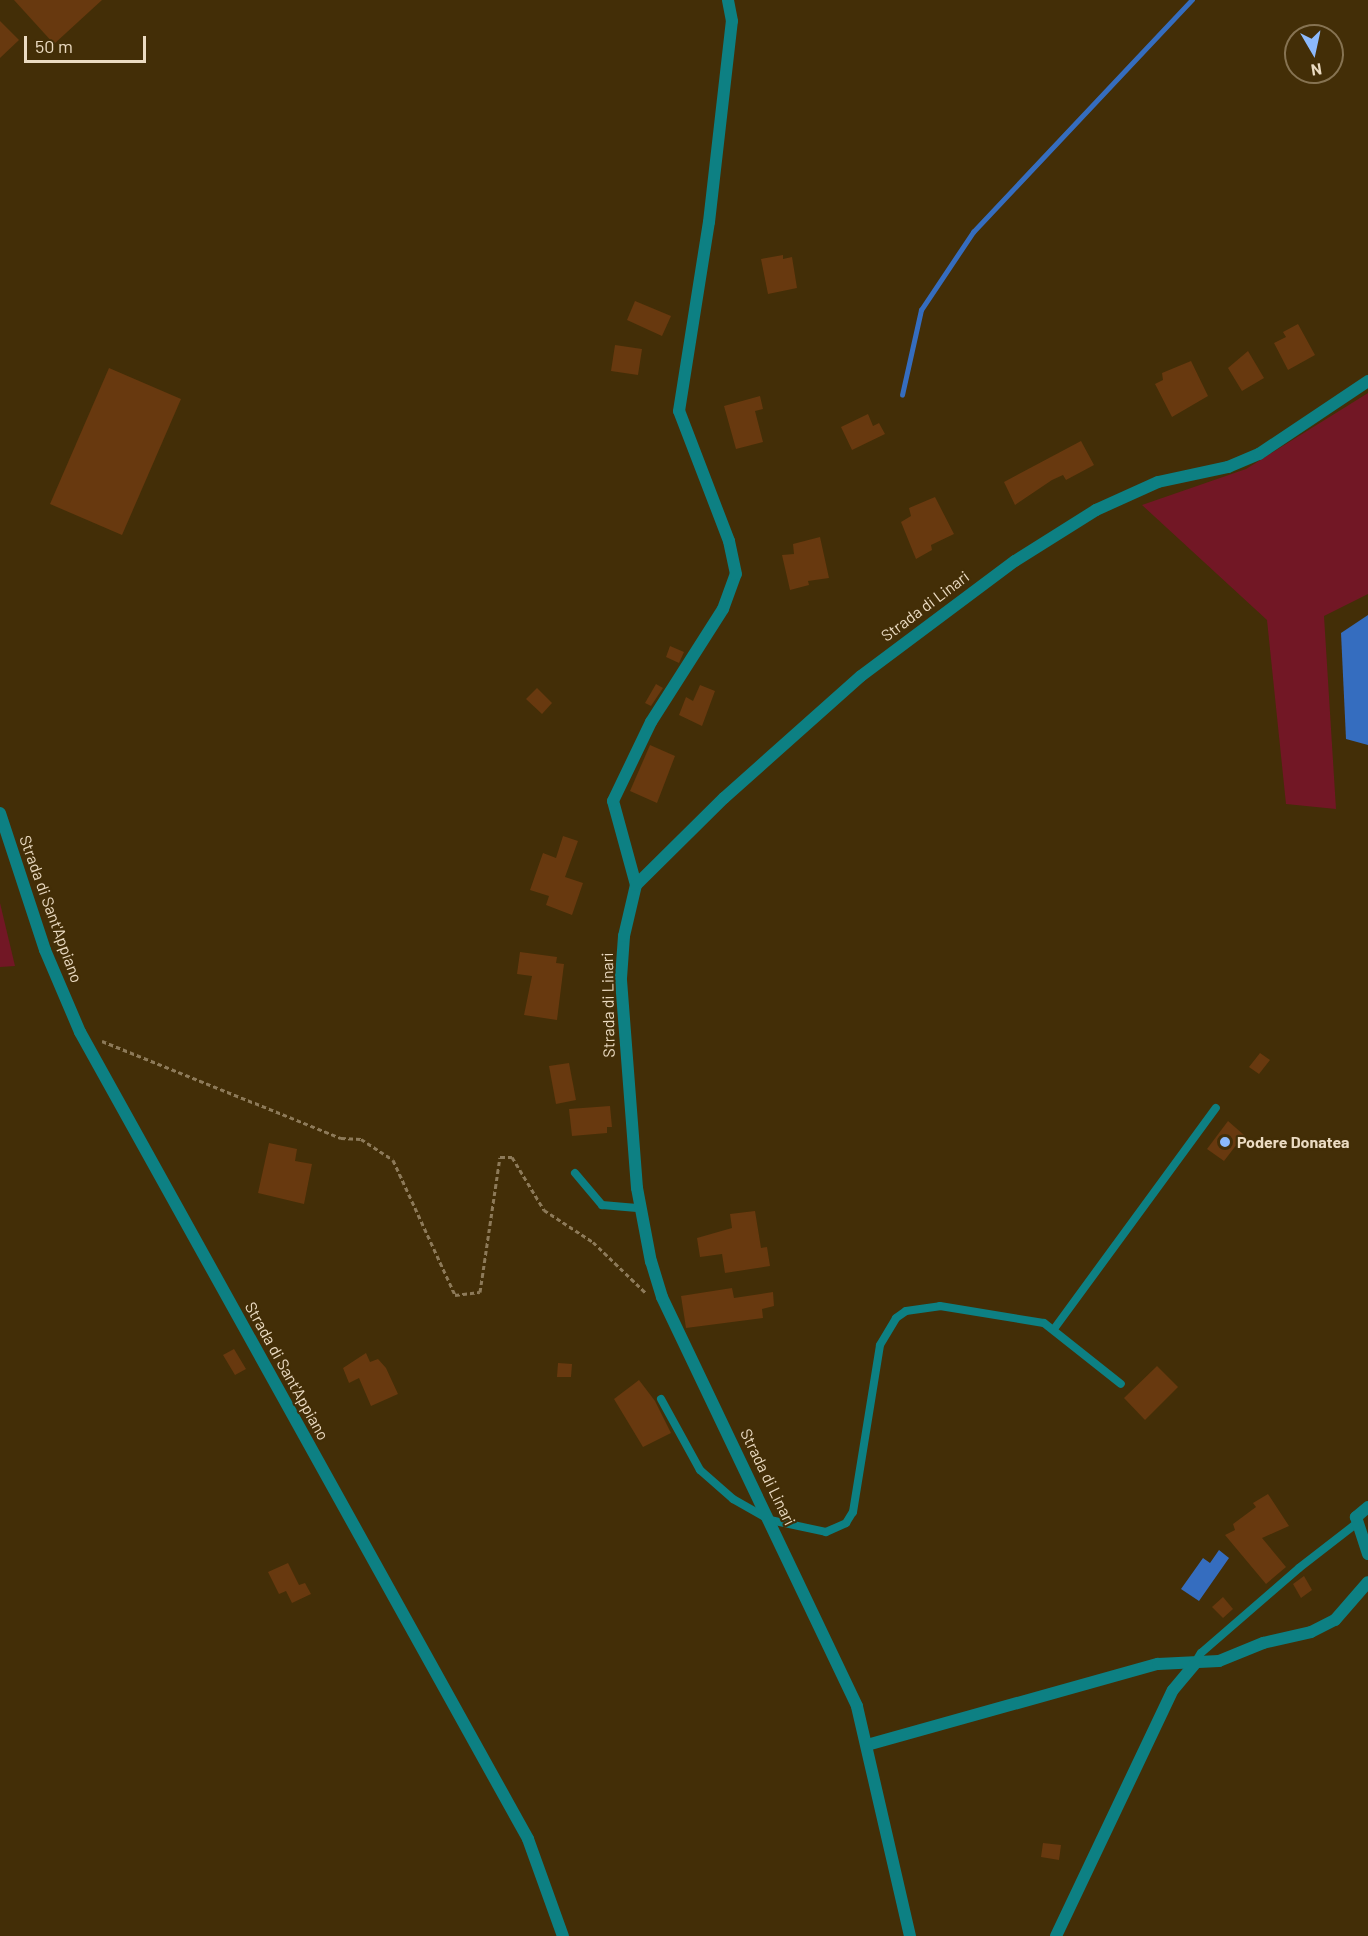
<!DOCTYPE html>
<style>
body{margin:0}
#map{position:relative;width:1368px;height:1936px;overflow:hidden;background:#432e07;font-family:Barlow,sans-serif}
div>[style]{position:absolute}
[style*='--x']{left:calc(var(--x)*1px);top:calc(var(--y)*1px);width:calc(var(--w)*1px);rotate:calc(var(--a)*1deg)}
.green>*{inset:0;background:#721725}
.water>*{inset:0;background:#356dbf}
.stream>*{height:4.5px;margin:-2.25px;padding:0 2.25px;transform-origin:2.25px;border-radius:2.25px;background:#356dbf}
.building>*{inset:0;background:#68390f}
.path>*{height:3px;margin-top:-1.5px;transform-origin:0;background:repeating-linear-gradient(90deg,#8d7a59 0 4.5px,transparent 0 7.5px)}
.service>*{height:8px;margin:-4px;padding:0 4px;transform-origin:4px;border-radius:4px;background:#0d8083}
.minor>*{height:12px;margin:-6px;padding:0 6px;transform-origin:6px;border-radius:6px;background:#0d8083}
.dots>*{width:16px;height:16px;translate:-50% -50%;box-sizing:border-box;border:3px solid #432e07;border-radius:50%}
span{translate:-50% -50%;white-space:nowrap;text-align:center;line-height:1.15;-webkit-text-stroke:4.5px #432e07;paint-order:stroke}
.street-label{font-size:16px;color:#ebdbc2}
.poi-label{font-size:16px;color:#ebdbc2;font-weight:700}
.left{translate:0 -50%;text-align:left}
.north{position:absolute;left:1284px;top:24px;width:60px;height:60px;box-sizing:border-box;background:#432e07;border:2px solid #867352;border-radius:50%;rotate:171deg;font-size:16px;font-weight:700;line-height:24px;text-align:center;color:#ebdbc2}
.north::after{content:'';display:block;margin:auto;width:21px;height:27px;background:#8cb9fc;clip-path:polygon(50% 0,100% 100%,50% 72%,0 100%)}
.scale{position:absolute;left:24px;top:36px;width:122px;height:27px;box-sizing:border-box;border:3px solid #ebdbc2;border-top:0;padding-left:8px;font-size:18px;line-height:21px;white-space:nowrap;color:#ebdbc2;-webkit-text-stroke:4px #432e07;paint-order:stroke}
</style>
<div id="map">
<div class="green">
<i style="clip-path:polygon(1368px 393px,1368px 594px,1324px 616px,1336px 809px,1286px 804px,1267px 620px,1142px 505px,1246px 469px)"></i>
<i style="clip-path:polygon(0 903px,15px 966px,0 967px)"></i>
</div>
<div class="water">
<i style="clip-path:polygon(1368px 615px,1368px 745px,1346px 739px,1341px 633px)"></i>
<i style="clip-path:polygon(1219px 1550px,1229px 1558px,1199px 1601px,1181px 1589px,1203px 1558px,1210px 1563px)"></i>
</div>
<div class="stream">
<i style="--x:902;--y:395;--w:87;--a:-77.4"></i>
<i style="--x:921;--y:310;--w:94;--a:-56.3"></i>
<i style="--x:973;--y:232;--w:319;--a:-46.7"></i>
</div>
<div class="building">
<i style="clip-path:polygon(14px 0,102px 0,54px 44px)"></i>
<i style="clip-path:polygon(0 21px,19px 40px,0 58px)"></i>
<i style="clip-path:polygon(783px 255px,783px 259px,792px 257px,797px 288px,768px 294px,761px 259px)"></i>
<i style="clip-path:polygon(635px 301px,671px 316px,662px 336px,627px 320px)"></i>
<i style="clip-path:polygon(1298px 324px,1315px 355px,1288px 370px,1274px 343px,1286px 337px,1283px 332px)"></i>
<i style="clip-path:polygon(615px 345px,642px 349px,638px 375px,611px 371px)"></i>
<i style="clip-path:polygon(1248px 351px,1264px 378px,1242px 391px,1228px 368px)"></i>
<i style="clip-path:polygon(1191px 361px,1208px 396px,1172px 417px,1155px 384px,1163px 380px,1162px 373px)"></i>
<i style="clip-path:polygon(109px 368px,181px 399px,122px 535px,50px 504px)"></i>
<i style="clip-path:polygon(760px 396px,763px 409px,755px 411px,763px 442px,736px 449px,724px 406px)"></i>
<i style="clip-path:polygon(868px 414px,873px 426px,879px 423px,885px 434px,852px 450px,841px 427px)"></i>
<i style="clip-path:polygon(1081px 441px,1094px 465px,1066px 480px,1063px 475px,1052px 480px,1015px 505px,1004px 482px)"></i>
<i style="clip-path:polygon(935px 497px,954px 534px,931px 545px,932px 550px,916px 559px,901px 522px,911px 516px,909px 508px)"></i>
<i style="clip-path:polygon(820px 537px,829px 578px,808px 581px,809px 585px,790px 590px,782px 555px,794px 554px,793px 544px)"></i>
<i style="clip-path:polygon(670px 646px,684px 652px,679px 663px,666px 657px)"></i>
<i style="clip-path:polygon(656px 684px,663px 688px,651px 706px,645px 703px)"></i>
<i style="clip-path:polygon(700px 685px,715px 691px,702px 726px,679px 715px,686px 697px,693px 701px)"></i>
<i style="clip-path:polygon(537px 688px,552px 703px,542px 714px,526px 699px)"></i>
<i style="clip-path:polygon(650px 745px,675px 756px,657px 803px,630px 791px)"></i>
<i style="clip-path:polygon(563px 836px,578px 841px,565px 877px,583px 883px,572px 915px,546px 905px,549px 896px,530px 890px,543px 853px,556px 858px)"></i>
<i style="clip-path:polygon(520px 952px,557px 957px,556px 963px,564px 964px,557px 1020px,524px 1015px,532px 976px,517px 974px)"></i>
<i style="clip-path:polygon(1260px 1053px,1270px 1060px,1259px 1074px,1249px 1067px)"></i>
<i style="clip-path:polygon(569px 1063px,576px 1100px,556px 1104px,549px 1066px)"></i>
<i style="clip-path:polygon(610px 1106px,612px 1127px,607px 1127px,607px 1133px,572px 1136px,569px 1109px)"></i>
<i style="clip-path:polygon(1228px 1121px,1244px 1135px,1224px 1161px,1207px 1149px)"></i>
<i style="clip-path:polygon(269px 1143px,297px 1149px,295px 1161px,312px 1164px,304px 1204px,258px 1193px)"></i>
<i style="clip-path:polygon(755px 1211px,761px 1248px,767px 1247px,770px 1266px,725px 1273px,722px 1254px,700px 1257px,697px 1238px,732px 1228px,730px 1214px)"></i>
<i style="clip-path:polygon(732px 1288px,734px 1298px,773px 1292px,774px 1306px,762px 1309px,763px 1318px,686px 1328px,681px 1296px)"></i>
<i style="clip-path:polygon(234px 1349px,246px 1369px,235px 1375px,223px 1355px)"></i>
<i style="clip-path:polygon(366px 1353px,370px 1362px,378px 1359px,386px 1368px,398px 1394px,371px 1406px,359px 1378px,349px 1383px,343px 1368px)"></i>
<i style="clip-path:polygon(558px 1363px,572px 1364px,571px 1377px,557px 1377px)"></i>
<i style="clip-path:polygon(1157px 1366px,1178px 1387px,1145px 1420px,1124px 1398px)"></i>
<i style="clip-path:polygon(639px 1380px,655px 1401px,671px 1433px,643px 1447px,614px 1399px)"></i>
<i style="clip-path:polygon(1268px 1494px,1289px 1526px,1262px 1538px,1286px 1567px,1266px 1584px,1225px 1535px,1235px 1530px,1233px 1524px,1256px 1507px,1253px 1503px)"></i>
<i style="clip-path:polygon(288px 1563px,299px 1585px,305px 1583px,311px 1594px,292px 1603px,286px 1591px,279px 1594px,268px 1572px)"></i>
<i style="clip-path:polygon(1304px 1576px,1312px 1590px,1301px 1598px,1293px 1584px)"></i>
<i style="clip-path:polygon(1223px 1597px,1233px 1609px,1223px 1618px,1212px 1607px)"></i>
<i style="clip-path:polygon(1043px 1843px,1061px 1845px,1059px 1860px,1041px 1857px)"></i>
</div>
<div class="path">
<i style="--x:102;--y:1041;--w:258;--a:22.1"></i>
<i style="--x:341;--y:1138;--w:20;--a:3"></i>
<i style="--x:361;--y:1139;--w:38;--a:33"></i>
<i style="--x:393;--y:1160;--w:149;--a:65.3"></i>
<i style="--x:455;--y:1295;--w:25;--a:-7"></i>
<i style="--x:480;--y:1292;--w:136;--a:-81.6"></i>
<i style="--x:500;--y:1157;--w:12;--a:0"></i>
<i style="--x:512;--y:1157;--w:62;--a:58.9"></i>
<i style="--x:544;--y:1210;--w:59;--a:33.1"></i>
<i style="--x:593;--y:1242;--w:74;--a:43.9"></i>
</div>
<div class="service">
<i style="--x:575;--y:1173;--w:42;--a:49.8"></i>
<i style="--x:602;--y:1205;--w:38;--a:5"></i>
<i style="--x:1054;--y:1329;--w:274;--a:-53.8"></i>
<i style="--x:661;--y:1399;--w:81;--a:61.2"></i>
<i style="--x:700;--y:1470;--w:44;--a:41.3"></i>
<i style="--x:733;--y:1499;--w:43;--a:29.6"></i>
<i style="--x:770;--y:1520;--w:57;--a:12.1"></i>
<i style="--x:826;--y:1532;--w:22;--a:-24"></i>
<i style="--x:846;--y:1523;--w:13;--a:-58"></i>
<i style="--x:853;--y:1512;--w:169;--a:-80.8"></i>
<i style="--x:880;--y:1345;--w:31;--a:-59"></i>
<i style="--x:896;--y:1318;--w:12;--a:-35"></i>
<i style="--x:906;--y:1311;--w:34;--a:-8"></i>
<i style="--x:940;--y:1306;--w:105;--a:9.3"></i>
<i style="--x:1044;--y:1323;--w:98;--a:38.4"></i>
<i style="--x:1194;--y:1664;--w:13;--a:-58"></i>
<i style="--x:1201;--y:1653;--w:130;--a:-40.9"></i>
<i style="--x:1299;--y:1568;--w:73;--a:-37.8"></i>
</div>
<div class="minor">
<i style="--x:0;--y:813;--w:144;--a:71.8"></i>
<i style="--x:45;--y:950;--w:89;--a:66.9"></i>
<i style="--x:80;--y:1032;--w:923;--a:60.96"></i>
<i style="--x:528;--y:1839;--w:103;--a:70.2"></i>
<i style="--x:636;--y:885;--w:87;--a:-105.3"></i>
<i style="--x:613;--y:801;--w:88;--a:-64.3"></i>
<i style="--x:651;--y:722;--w:134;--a:-57.5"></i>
<i style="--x:723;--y:609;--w:37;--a:-70"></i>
<i style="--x:736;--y:574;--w:34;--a:-102"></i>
<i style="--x:729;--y:541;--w:139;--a:-111"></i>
<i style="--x:679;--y:411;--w:191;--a:-81"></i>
<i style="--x:709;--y:222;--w:202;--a:-83.5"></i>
<i style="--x:732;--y:21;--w:21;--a:-101"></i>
<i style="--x:1368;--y:1507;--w:16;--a:140"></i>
<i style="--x:1356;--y:1517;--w:39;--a:72"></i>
<i style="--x:867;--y:1745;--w:302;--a:-15.6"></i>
<i style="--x:1158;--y:1664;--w:61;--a:-2.8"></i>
<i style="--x:1219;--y:1661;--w:48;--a:-22.2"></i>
<i style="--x:1263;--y:1643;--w:49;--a:-12.9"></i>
<i style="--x:1311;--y:1632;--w:27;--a:-27"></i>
<i style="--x:1335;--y:1620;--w:50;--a:-49"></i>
<i style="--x:910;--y:1936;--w:236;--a:-103"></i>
<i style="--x:857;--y:1706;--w:453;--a:-115.5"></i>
<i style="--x:662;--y:1297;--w:37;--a:-107"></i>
<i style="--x:651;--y:1262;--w:75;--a:-100.7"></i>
<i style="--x:637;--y:1188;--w:211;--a:-94.4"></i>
<i style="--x:621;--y:978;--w:42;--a:-85.9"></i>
<i style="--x:624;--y:936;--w:52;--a:-76.8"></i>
<i style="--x:636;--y:885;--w:124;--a:-44.7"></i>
<i style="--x:724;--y:798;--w:183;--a:-41.7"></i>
<i style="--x:861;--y:676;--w:192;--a:-36.8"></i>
<i style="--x:1015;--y:561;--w:96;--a:-32.2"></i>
<i style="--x:1096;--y:510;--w:68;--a:-24.3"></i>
<i style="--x:1158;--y:482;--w:72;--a:-12.1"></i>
<i style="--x:1228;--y:467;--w:34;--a:-23"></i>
<i style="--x:1259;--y:454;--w:131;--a:-33.8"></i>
<i style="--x:1056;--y:1936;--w:272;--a:-64.6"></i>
<i style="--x:1173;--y:1690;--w:33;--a:-50"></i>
</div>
<div class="dots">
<i style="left:1225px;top:1142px;background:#8cb9fc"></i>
</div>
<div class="street-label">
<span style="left:925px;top:606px;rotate:-37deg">Strada di Linari</span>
<span style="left:51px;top:909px;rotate:70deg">Strada di Sant'Appiano</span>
<span style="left:608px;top:1005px;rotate:-91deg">Strada di Linari</span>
<span style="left:287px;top:1371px;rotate:61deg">Strada di Sant'Appiano</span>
<span style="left:768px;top:1477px;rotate:64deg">Strada di Linari</span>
</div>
<div class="poi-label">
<span class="left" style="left:1237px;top:1142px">Podere Donatea</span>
</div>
<div class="north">N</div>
<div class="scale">50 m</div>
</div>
